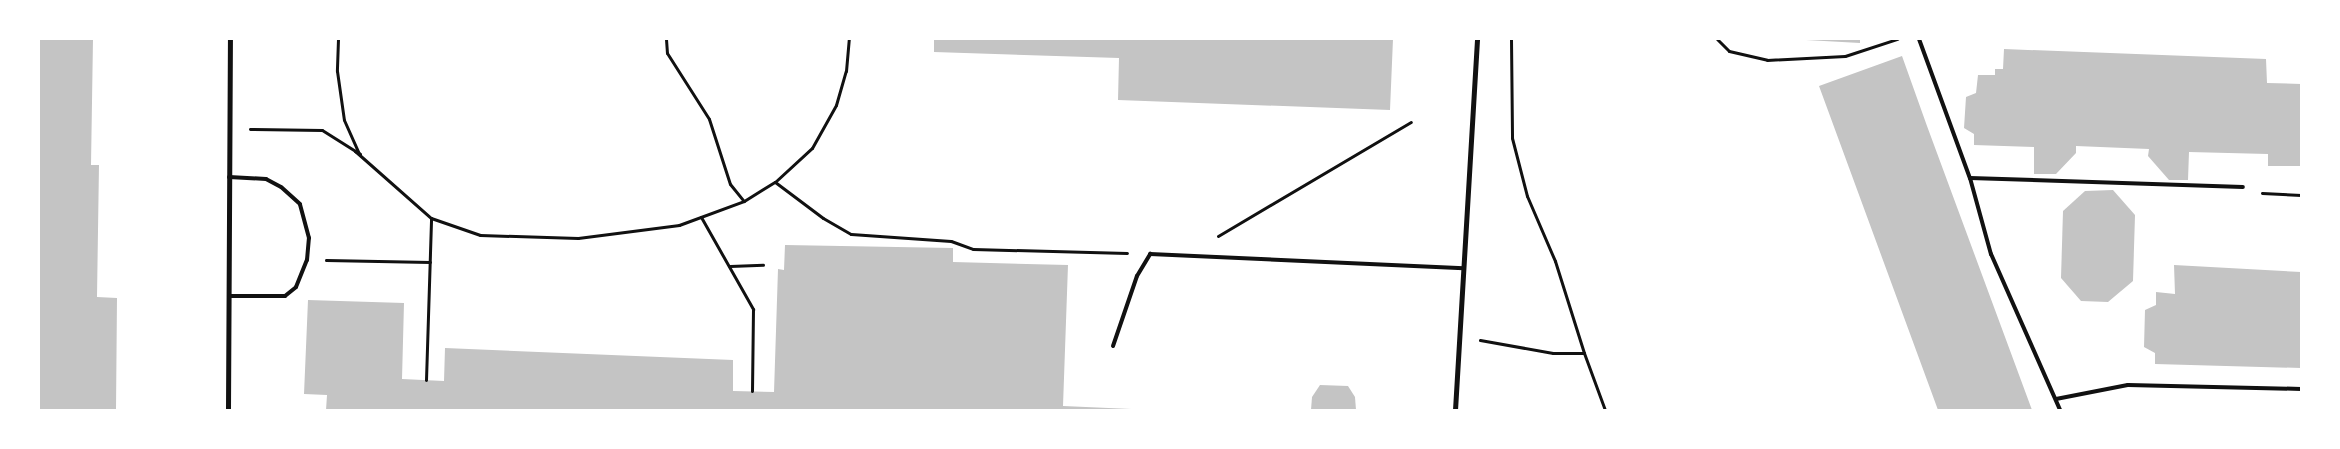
<!DOCTYPE html>
<style>
body{margin:0}
#map{position:relative;width:2340px;height:449px;overflow:hidden;background:#fff;font-family:"Open Sans",sans-serif}
div>[style]{position:absolute}
[style*='--x']{left:calc(var(--x)*1px);top:calc(var(--y)*1px);width:calc(var(--w)*1px);rotate:calc(var(--a)*1deg)}
.building>*{inset:0;background:#c4c4c4}
.path>*{height:3px;margin:-1.5px;padding:0 1.5px;transform-origin:1.5px;border-radius:1.5px;background:#111}
.service>*{height:4px;margin:-2px;padding:0 2px;transform-origin:2px;border-radius:2px;background:#111}
.minor>*{height:5px;margin:-2.5px;padding:0 2.5px;transform-origin:2.5px;border-radius:2.5px;background:#111}
span{translate:-50% -50%;white-space:nowrap;text-align:center;line-height:1.15;-webkit-text-stroke:5px #fff;paint-order:stroke}
.frame{position:absolute;inset:0;border:40px solid #fff;pointer-events:none}
</style>
<div id="map">
<div class="building">
<i style="clip-path:polygon(39px 39px,93px 39px,91px 165px,99px 165px,97px 297px,117px 298px,116px 410px,39px 410px)"></i>
<i style="clip-path:polygon(934px 39px,1393px 39px,1390px 110px,1118px 100px,1119px 58px,934px 52px)"></i>
<i style="clip-path:polygon(1788px 39px,1860px 39px,1860px 43px)"></i>
<i style="clip-path:polygon(2004px 49px,2266px 59px,2267px 83px,2301px 84px,2301px 166px,2268px 166px,2268px 154px,2189px 152px,2188px 180px,2169px 180px,2148px 156px,2149px 149px,2076px 146px,2076px 153px,2056px 174px,2034px 174px,2034px 147px,1974px 145px,1974px 134px,1964px 128px,1966px 97px,1976px 93px,1978px 75px,1995px 75px,1995px 69px,2003px 69px)"></i>
<i style="clip-path:polygon(1902px 56px,1927px 126px,2032px 410px,1938px 410px,1819px 86px)"></i>
<i style="clip-path:polygon(2113px 190px,2135px 215px,2133px 281px,2108px 302px,2081px 301px,2061px 278px,2063px 211px,2085px 191px)"></i>
<i style="clip-path:polygon(785px 245px,953px 248px,953px 262px,1068px 265px,1063px 406px,1154px 410px,326px 410px,327px 395px,304px 394px,308px 300px,404px 303px,402px 379px,444px 381px,445px 348px,733px 360px,733px 391px,774px 392px,778px 269px,784px 270px)"></i>
<i style="clip-path:polygon(2174px 265px,2301px 272px,2301px 368px,2155px 364px,2155px 353px,2144px 347px,2145px 310px,2156px 305px,2156px 292px,2175px 294px)"></i>
<i style="clip-path:polygon(1320px 385px,1348px 386px,1355px 397px,1356px 410px,1311px 410px,1312px 397px)"></i>
</div>
<div class="path">
<i style="--x:338;--y:39;--w:32;--a:92"></i>
<i style="--x:337;--y:71;--w:49;--a:81.9"></i>
<i style="--x:344;--y:120;--w:36;--a:66"></i>
<i style="--x:666;--y:39;--w:14;--a:86"></i>
<i style="--x:667;--y:53;--w:78;--a:57.5"></i>
<i style="--x:709;--y:119;--w:68;--a:72.1"></i>
<i style="--x:730;--y:184;--w:22;--a:51"></i>
<i style="--x:1511;--y:39;--w:99;--a:89.4"></i>
<i style="--x:1512;--y:138;--w:60;--a:75.5"></i>
<i style="--x:1527;--y:196;--w:71;--a:66.7"></i>
<i style="--x:1555;--y:261;--w:96;--a:72.5"></i>
<i style="--x:1717;--y:39;--w:17;--a:45"></i>
<i style="--x:1729;--y:51;--w:39;--a:13"></i>
<i style="--x:1767;--y:60;--w:78;--a:-2.9"></i>
<i style="--x:1845;--y:56;--w:55;--a:-18.1"></i>
<i style="--x:250;--y:129;--w:72;--a:0.8"></i>
<i style="--x:322;--y:130;--w:45;--a:32.3"></i>
<i style="--x:360;--y:154;--w:6;--a:-149"></i>
<i style="--x:355;--y:151;--w:101;--a:41.4"></i>
<i style="--x:431;--y:218;--w:52;--a:19.1"></i>
<i style="--x:480;--y:235;--w:98;--a:1.8"></i>
<i style="--x:578;--y:238;--w:102;--a:-7.3"></i>
<i style="--x:679;--y:225;--w:69;--a:-20.3"></i>
<i style="--x:744;--y:201;--w:36;--a:-32"></i>
<i style="--x:775;--y:182;--w:50;--a:-42.6"></i>
<i style="--x:812;--y:148;--w:49;--a:-60.8"></i>
<i style="--x:836;--y:105;--w:35;--a:-74"></i>
<i style="--x:846;--y:71;--w:32;--a:-85"></i>
<i style="--x:775;--y:182;--w:60;--a:36.9"></i>
<i style="--x:823;--y:218;--w:32;--a:30"></i>
<i style="--x:851;--y:234;--w:100;--a:4"></i>
<i style="--x:951;--y:241;--w:23;--a:20"></i>
<i style="--x:973;--y:249;--w:154;--a:1.5"></i>
<i style="--x:2262;--y:193;--w:39;--a:3"></i>
<i style="--x:701;--y:217;--w:106;--a:60.5"></i>
<i style="--x:753;--y:309;--w:82;--a:90.7"></i>
<i style="--x:1218;--y:236;--w:224;--a:-30.6"></i>
<i style="--x:326;--y:260;--w:104;--a:1.1"></i>
<i style="--x:730;--y:266;--w:33;--a:-2"></i>
<i style="--x:1480;--y:340;--w:74;--a:10.1"></i>
<i style="--x:1553;--y:353;--w:31;--a:0"></i>
<i style="--x:1584;--y:353;--w:61;--a:69.8"></i>
<i style="--x:426;--y:380;--w:162;--a:-88.2"></i>
</div>
<div class="service">
<i style="--x:1919;--y:39;--w:148;--a:69.9"></i>
<i style="--x:1970;--y:178;--w:79;--a:74.6"></i>
<i style="--x:1991;--y:254;--w:171;--a:66.1"></i>
<i style="--x:1970;--y:178;--w:273;--a:1.9"></i>
<i style="--x:229;--y:296;--w:56;--a:0"></i>
<i style="--x:285;--y:296;--w:14;--a:-39"></i>
<i style="--x:296;--y:287;--w:29;--a:-68"></i>
<i style="--x:307;--y:260;--w:22;--a:-85"></i>
<i style="--x:309;--y:238;--w:35;--a:-105"></i>
<i style="--x:300;--y:204;--w:25;--a:-138"></i>
<i style="--x:281;--y:187;--w:17;--a:-152"></i>
<i style="--x:266;--y:179;--w:37;--a:-177"></i>
<i style="--x:1113;--y:346;--w:74;--a:-71.1"></i>
<i style="--x:1137;--y:276;--w:26;--a:-59"></i>
<i style="--x:1150;--y:254;--w:314;--a:2.6"></i>
<i style="--x:2056;--y:399;--w:73;--a:-11"></i>
<i style="--x:2128;--y:385;--w:173;--a:1.3"></i>
</div>
<div class="minor">
<i style="--x:228;--y:410;--w:371;--a:-89.7"></i>
<i style="--x:1455;--y:410;--w:372;--a:-86.6"></i>
</div>
<div class="frame"></div>
</div>
